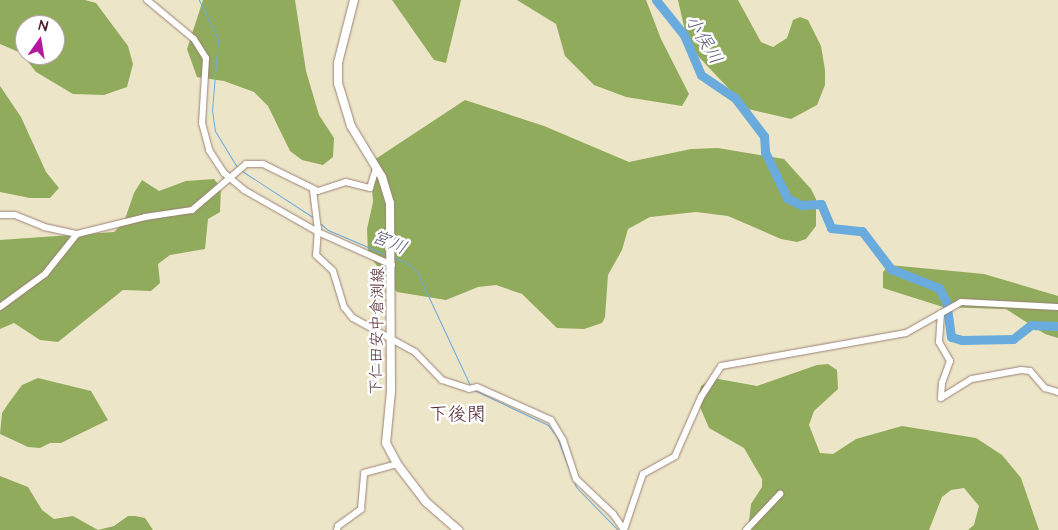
<!DOCTYPE html>
<meta charset="utf-8">
<style>
body{margin:0}
#map{position:relative;width:1058px;height:530px;overflow:hidden;background:#ede5c7;font-family:"Architects Daughter","Klee One",sans-serif}
div>[style]{position:absolute}
[style*='--x']{left:calc(var(--x)*1px);top:calc(var(--y)*1px);width:calc(var(--w)*1px);rotate:calc(var(--a)*1deg)}
.forest>*{inset:0;background:#91ab5d}
.stream>*{height:1px;margin:-0.5px;padding:0 0.5px;transform-origin:0.5px;border-radius:0.5px;background:#6aabde}
.river>*{height:9px;margin:-4.5px;padding:0 4.5px;transform-origin:4.5px;border-radius:4.5px;background:#6aabde}
.roads{filter:drop-shadow(0 0 1px #9c8279) drop-shadow(0 0 1px #9c8279)}
.minor>*{height:6px;margin:-3px;padding:0 3px;transform-origin:3px;border-radius:3px;background:#fff}
.major>*{height:8px;margin:-4px;padding:0 4px;transform-origin:4px;border-radius:4px;background:#fff}
span{translate:-50% -50%;white-space:nowrap;text-align:center;line-height:1.15;-webkit-text-stroke:5px #fff;paint-order:stroke}
.street-label{font-size:16px;color:#4a1f2b}
.water-label{font-size:18px;color:#575773;font-style:italic}
.quarter-label{font-size:19px;color:#4a1f2b}
.north{position:absolute;left:15px;top:15px;width:50px;height:50px;box-sizing:border-box;background:#fff;border:1px solid #b7a5aa;border-radius:50%;rotate:13deg;font-size:14px;font-weight:700;line-height:20px;text-align:center;color:#4a1f2b}
.north::after{content:'';display:block;margin:auto;width:18px;height:22px;background:#b5179e;clip-path:polygon(50% 0,100% 100%,50% 72%,0 100%)}
</style>
<div id="map">
<div class="forest">
<i style="clip-path:polygon(evenodd,0 0,85px 0,96px 3px,128px 46px,133px 64px,127px 87px,104px 95px,73px 94px,36px 72px,21px 53px,0 44px,0 0,25px 25px,55px 25px,55px 55px,25px 55px,25px 25px)"></i>
<i style="clip-path:polygon(203px 0,295px 0,306px 71px,319px 115px,334px 138px,333px 157px,323px 165px,302px 160px,290px 151px,268px 106px,254px 92px,224px 81px,197px 77px,187px 49px)"></i>
<i style="clip-path:polygon(392px 0,461px 0,446px 63px,434px 60px)"></i>
<i style="clip-path:polygon(517px 0,646px 0,661px 39px,689px 94px,682px 106px,626px 97px,594px 85px,565px 56px,556px 24px)"></i>
<i style="clip-path:polygon(678px 0,738px 0,761px 42px,773px 47px,787px 38px,793px 20px,800px 17px,808px 20px,821px 46px,825px 70px,825px 85px,817px 105px,791px 119px,748px 109px,696px 54px,685px 31px)"></i>
<i style="clip-path:polygon(0 86px,21px 117px,46px 172px,59px 188px,50px 198px,30px 198px,0 192px)"></i>
<i style="clip-path:polygon(465px 100px,544px 126px,629px 162px,691px 149px,718px 148px,784px 159px,811px 189px,816px 199px,816px 226px,806px 239px,797px 242px,781px 239px,728px 216px,696px 212px,650px 217px,628px 229px,622px 250px,608px 275px,605px 317px,602px 323px,584px 329px,557px 328px,522px 294px,496px 285px,478px 287px,446px 300px,397px 292px,368px 254px,367px 229px,373px 202px,371px 172px,374px 160px)"></i>
<i style="clip-path:polygon(214px 179px,221px 188px,220px 212px,208px 219px,205px 249px,170px 255px,158px 264px,160px 283px,151px 291px,123px 290px,58px 342px,40px 340px,14px 323px,0 329px,0 240px,114px 232px,124px 222px,134px 193px,142px 180px,159px 191px,186px 181px)"></i>
<i style="clip-path:polygon(889px 265px,984px 274px,1058px 296px,1058px 338px,1045px 334px,1006px 309px,943px 307px,883px 288px,883px 272px)"></i>
<i style="clip-path:polygon(828px 364px,837px 370px,838px 389px,814px 411px,809px 425px,820px 453px,833px 454px,856px 439px,902px 426px,976px 438px,1002px 455px,1021px 478px,1039px 530px,968px 530px,974px 525px,979px 506px,964px 488px,951px 490px,942px 497px,929px 530px,748px 530px,751px 504px,762px 487px,762px 479px,744px 448px,709px 428px,697px 400px,701px 386px,713px 378px,757px 386px,817px 365px)"></i>
<i style="clip-path:polygon(38px 378px,91px 391px,108px 420px,61px 443px,50px 443px,40px 448px,28px 447px,0 434px,2px 413px,8px 404px,22px 385px)"></i>
<i style="clip-path:polygon(0 476px,28px 487px,42px 510px,54px 519px,73px 516px,98px 530px,114px 526px,128px 516px,135px 516px,145px 518px,153px 530px,0 530px)"></i>
</div>
<div class="stream">
<i style="--x:199;--y:0;--w:43;--a:64"></i>
<i style="--x:218;--y:39;--w:71;--a:94.8"></i>
<i style="--x:212;--y:110;--w:21;--a:82"></i>
<i style="--x:215;--y:131;--w:42;--a:58.6"></i>
<i style="--x:242;--y:171;--w:86;--a:33.1"></i>
<i style="--x:321;--y:224;--w:9;--a:41"></i>
<i style="--x:328;--y:230;--w:64;--a:23"></i>
<i style="--x:393;--y:257;--w:15;--a:23"></i>
<i style="--x:407;--y:263;--w:13;--a:42"></i>
<i style="--x:417;--y:272;--w:125;--a:64.9"></i>
<i style="--x:474;--y:390;--w:82;--a:25.3"></i>
<i style="--x:548;--y:425;--w:15;--a:53"></i>
<i style="--x:557;--y:437;--w:53;--a:69.2"></i>
<i style="--x:576;--y:487;--w:60;--a:45.7"></i>
</div>
<div class="river">
<i style="--x:656;--y:0;--w:45;--a:51.3"></i>
<i style="--x:684;--y:35;--w:43;--a:67"></i>
<i style="--x:701;--y:75;--w:41;--a:34.1"></i>
<i style="--x:735;--y:98;--w:48;--a:52.7"></i>
<i style="--x:764;--y:136;--w:16;--a:86"></i>
<i style="--x:765;--y:152;--w:51;--a:64.4"></i>
<i style="--x:787;--y:198;--w:16;--a:27"></i>
<i style="--x:801;--y:205;--w:20;--a:-3"></i>
<i style="--x:821;--y:204;--w:26;--a:67"></i>
<i style="--x:831;--y:228;--w:31;--a:6"></i>
<i style="--x:862;--y:231;--w:48;--a:52.7"></i>
<i style="--x:891;--y:269;--w:52;--a:21.6"></i>
<i style="--x:939;--y:288;--w:15;--a:62"></i>
<i style="--x:946;--y:301;--w:36;--a:82"></i>
<i style="--x:951;--y:337;--w:11;--a:15"></i>
<i style="--x:962;--y:340;--w:51;--a:-1.1"></i>
<i style="--x:1013;--y:339;--w:23;--a:-38"></i>
<i style="--x:1031;--y:325;--w:27;--a:2"></i>
</div>
<div class="roads">
<div class="minor">
<i style="--x:147;--y:0;--w:61;--a:39.7"></i>
<i style="--x:194;--y:39;--w:22;--a:58"></i>
<i style="--x:206;--y:58;--w:65;--a:93.5"></i>
<i style="--x:202;--y:123;--w:28;--a:75"></i>
<i style="--x:209;--y:150;--w:27;--a:57"></i>
<i style="--x:224;--y:173;--w:26;--a:40"></i>
<i style="--x:244;--y:190;--w:85;--a:29.6"></i>
<i style="--x:318;--y:232;--w:81;--a:24"></i>
<i style="--x:313;--y:190;--w:38;--a:83"></i>
<i style="--x:318;--y:228;--w:27;--a:94"></i>
<i style="--x:316;--y:255;--w:23;--a:43"></i>
<i style="--x:333;--y:271;--w:38;--a:73"></i>
<i style="--x:344;--y:307;--w:14;--a:51"></i>
<i style="--x:353;--y:318;--w:71;--a:28.7"></i>
<i style="--x:415;--y:352;--w:39;--a:46"></i>
<i style="--x:442;--y:380;--w:28;--a:18"></i>
<i style="--x:469;--y:389;--w:8;--a:-14"></i>
<i style="--x:477;--y:387;--w:81;--a:24"></i>
<i style="--x:551;--y:420;--w:23;--a:59"></i>
<i style="--x:563;--y:440;--w:41;--a:71.6"></i>
<i style="--x:576;--y:479;--w:51;--a:43.4"></i>
<i style="--x:613;--y:514;--w:19;--a:55"></i>
<i style="--x:0;--y:215;--w:15;--a:0"></i>
<i style="--x:15;--y:215;--w:31;--a:22"></i>
<i style="--x:44;--y:227;--w:34;--a:12"></i>
<i style="--x:77;--y:234;--w:70;--a:-14"></i>
<i style="--x:145;--y:217;--w:48;--a:-8.5"></i>
<i style="--x:192;--y:210;--w:71;--a:-40.4"></i>
<i style="--x:246;--y:164;--w:17;--a:0"></i>
<i style="--x:263;--y:164;--w:61;--a:26.1"></i>
<i style="--x:318;--y:191;--w:29;--a:-18"></i>
<i style="--x:346;--y:182;--w:25;--a:14"></i>
<i style="--x:370;--y:188;--w:21;--a:-73"></i>
<i style="--x:0;--y:307;--w:56;--a:-36.3"></i>
<i style="--x:45;--y:274;--w:51;--a:-51.3"></i>
<i style="--x:941;--y:313;--w:29;--a:94"></i>
<i style="--x:939;--y:342;--w:22;--a:60"></i>
<i style="--x:950;--y:361;--w:23;--a:110"></i>
<i style="--x:942;--y:383;--w:15;--a:94"></i>
<i style="--x:941;--y:398;--w:36;--a:-32"></i>
<i style="--x:972;--y:379;--w:50;--a:-10.4"></i>
<i style="--x:1021;--y:370;--w:9;--a:6"></i>
<i style="--x:1030;--y:371;--w:23;--a:49"></i>
<i style="--x:1045;--y:388;--w:14;--a:17"></i>
<i style="--x:337;--y:530;--w:4;--a:-76"></i>
<i style="--x:338;--y:526;--w:29;--a:-36"></i>
<i style="--x:361;--y:509;--w:36;--a:-85"></i>
<i style="--x:364;--y:473;--w:34;--a:-15"></i>
<i style="--x:624;--y:530;--w:59;--a:-71.3"></i>
<i style="--x:643;--y:474;--w:37;--a:-29"></i>
<i style="--x:675;--y:456;--w:64;--a:-66.2"></i>
<i style="--x:701;--y:397;--w:37;--a:-57"></i>
<i style="--x:721;--y:366;--w:188;--a:-10.1"></i>
<i style="--x:906;--y:333;--w:63;--a:-29.4"></i>
<i style="--x:961;--y:302;--w:97;--a:3"></i>
<i style="--x:746;--y:530;--w:50;--a:-46.6"></i>
</div>
<div class="major">
<i style="--x:354;--y:0;--w:65;--a:104.3"></i>
<i style="--x:338;--y:63;--w:20;--a:90"></i>
<i style="--x:338;--y:83;--w:45;--a:73.2"></i>
<i style="--x:351;--y:126;--w:60;--a:58.7"></i>
<i style="--x:382;--y:177;--w:27;--a:73"></i>
<i style="--x:390;--y:203;--w:188;--a:89.7"></i>
<i style="--x:391;--y:391;--w:52;--a:95.5"></i>
<i style="--x:386;--y:443;--w:24;--a:62"></i>
<i style="--x:397;--y:464;--w:48;--a:52.7"></i>
<i style="--x:426;--y:502;--w:43;--a:41.2"></i>
</div>
</div>
<div class="street-label">
<span style="left:377px;top:331px;rotate:-89deg">下仁田安中倉渕線</span>
</div>
<div class="water-label">
<span style="left:703px;top:40px;rotate:59deg">小俣川</span>
<span style="left:389px;top:243px;rotate:23deg">宮川</span>
</div>
<div class="quarter-label">
<span style="left:457px;top:415px">下後閑</span>
</div>
<div class="north">N</div>
</div>
